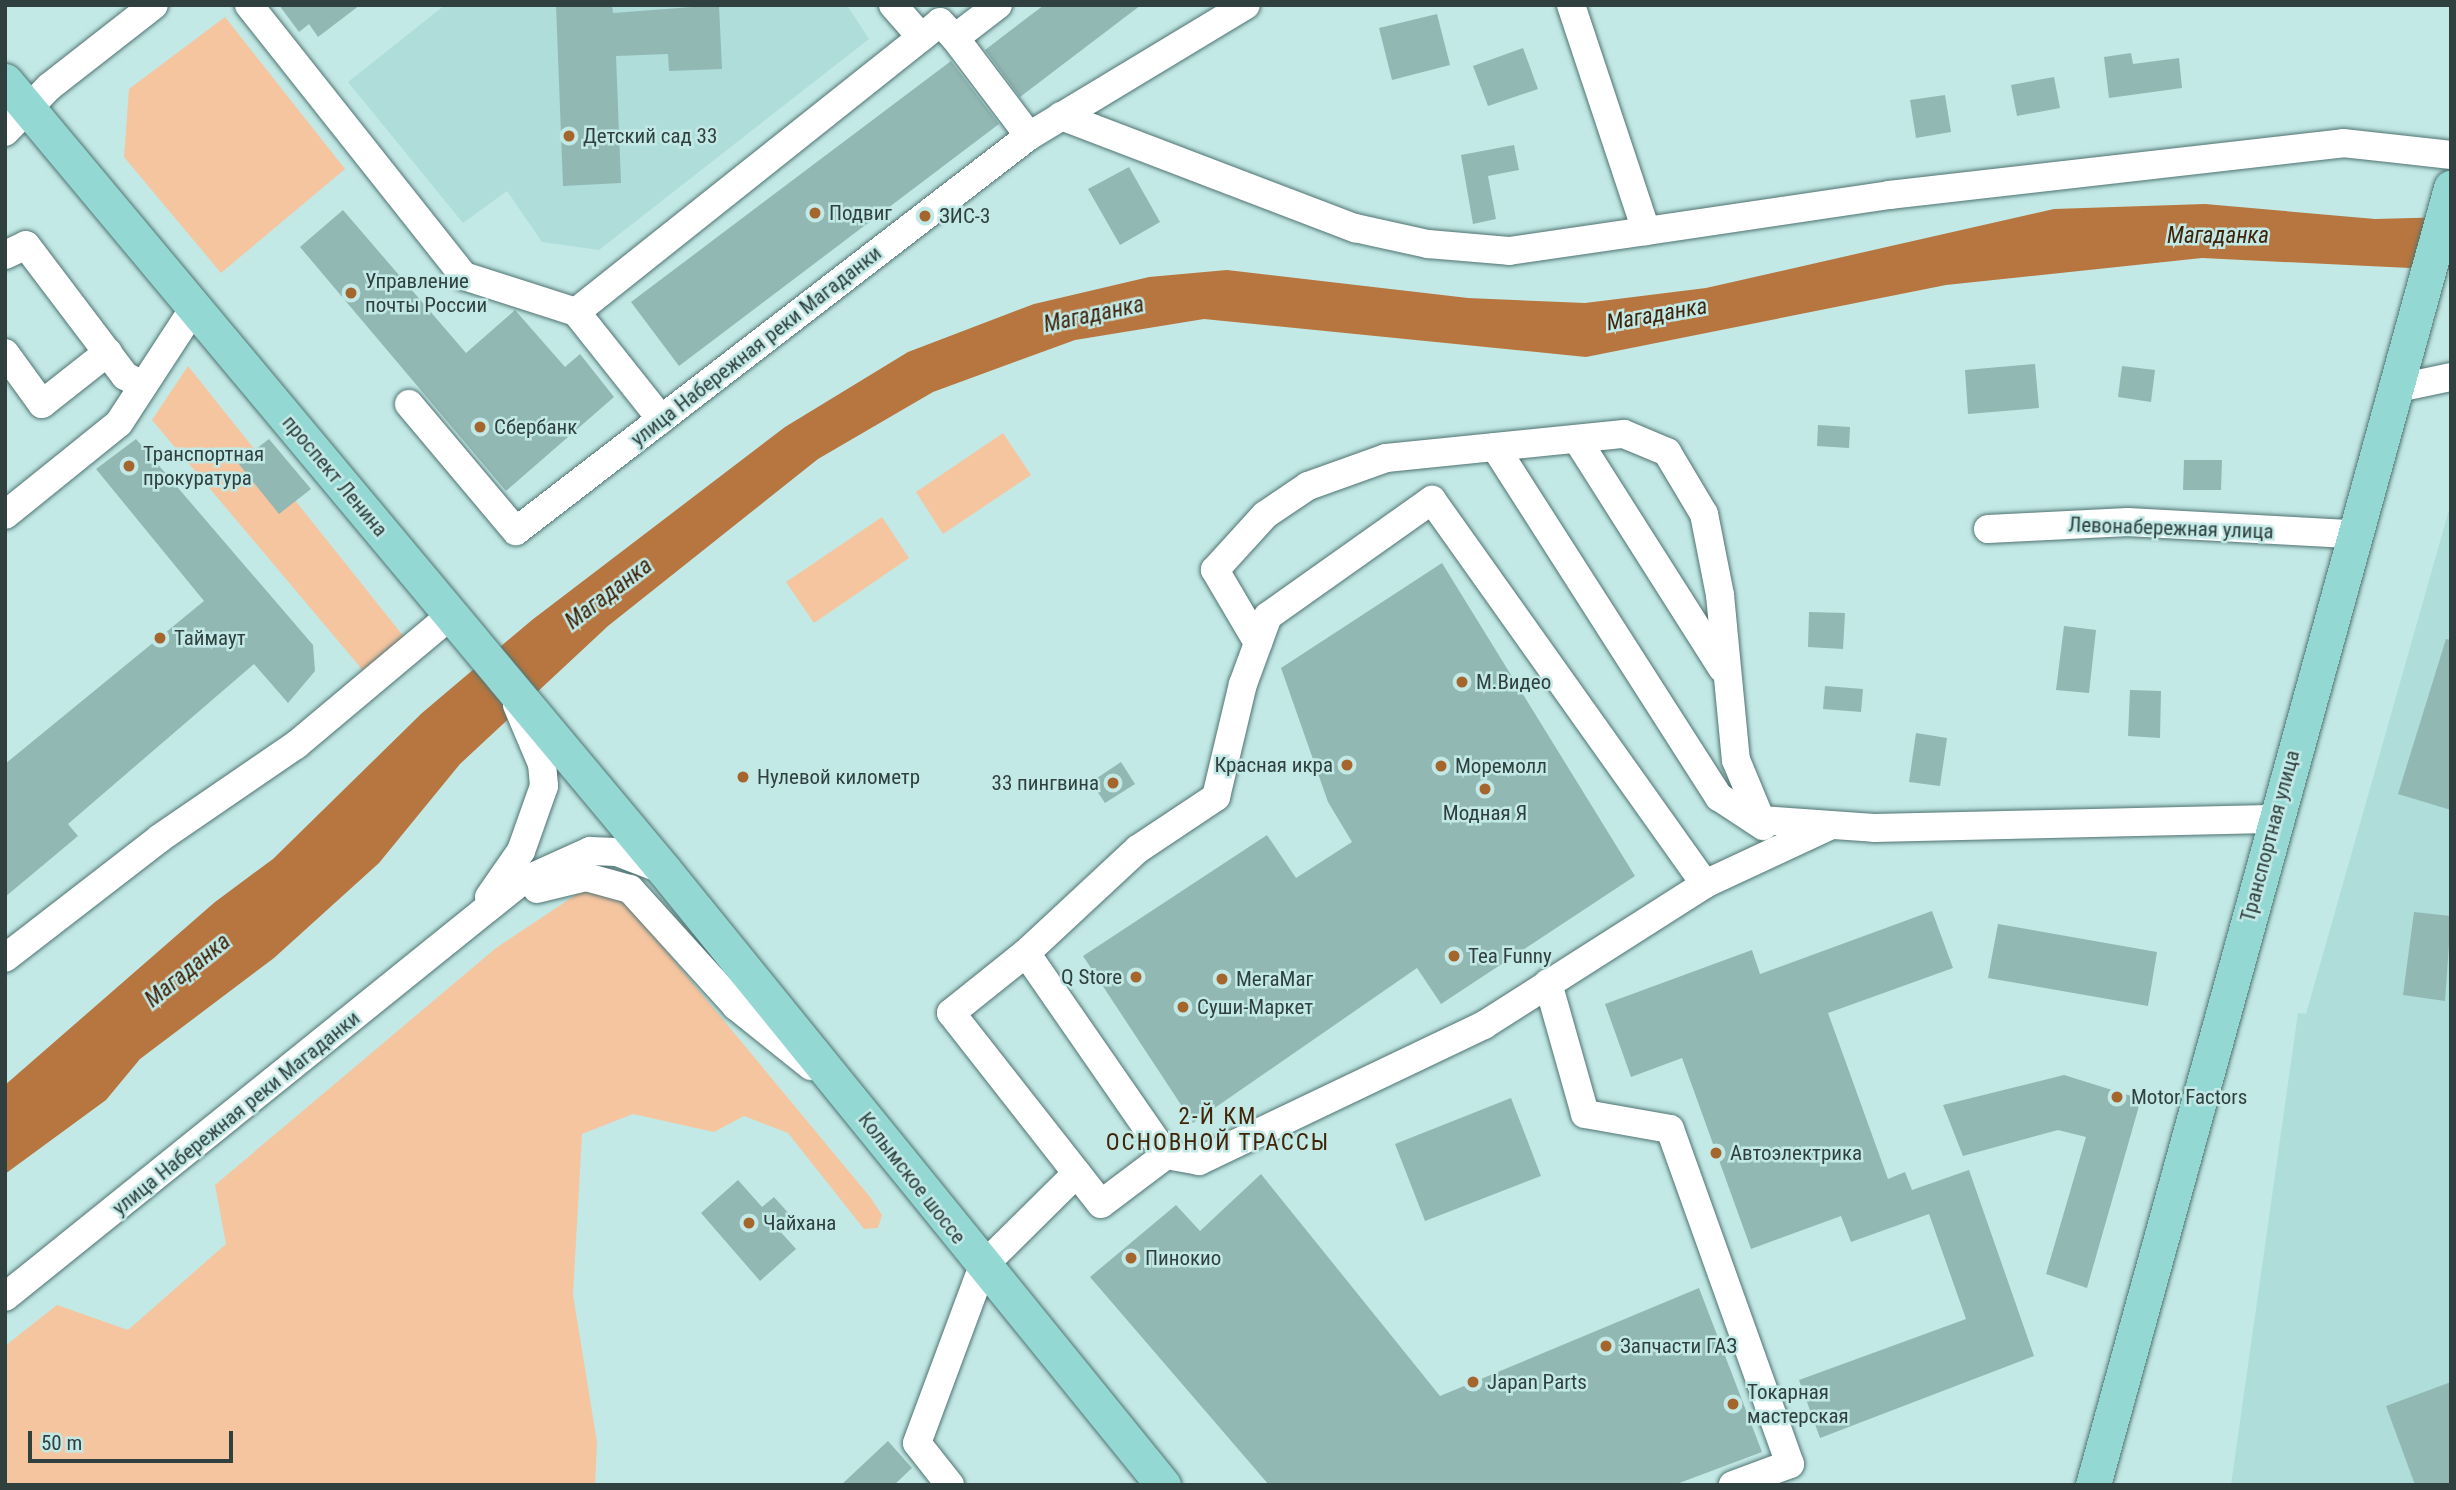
<!DOCTYPE html>
<meta charset="utf-8">
<style>
body{margin:0}
#map{position:relative;width:2456px;height:1490px;overflow:hidden;background:#c2e9e6;font-family:"Roboto Condensed",sans-serif}
div>[style]{position:absolute}
[style*='--x']{left:calc(var(--x)*1px);top:calc(var(--y)*1px);width:calc(var(--w)*1px);rotate:calc(var(--a)*1deg)}
.built>*{inset:0;background:#aeddda}
.green>*{inset:0;background:#f5c5a0}
.water>*{inset:0;background:#b7763f}
.building>*{inset:0;background:#92b8b4}
.roads{filter:drop-shadow(0 0 2px #507371) drop-shadow(0 0 2px #507371)}
.minor>*{height:28px;margin:-14px;padding:0 14px;transform-origin:14px;border-radius:14px;background:#fff}
.major>*{height:35px;margin:-17.5px;padding:0 17.5px;transform-origin:17.5px;border-radius:17.5px;background:#94d8d4}
.dots>*{width:19px;height:19px;translate:-50% -50%;box-sizing:border-box;border:4px solid #c2e9e6;border-radius:50%}
span{translate:-50% -50%;white-space:nowrap;text-align:center;line-height:1.15;-webkit-text-stroke:5px #c2e9e6;paint-order:stroke}
.poi-label{font-size:21px;color:#30403f}
.left{translate:0 -50%;text-align:left}
.right{translate:-100% -50%;text-align:right}
.street-label{font-size:21px;color:#30403f}
.water-label{font-size:23px;color:#3f240b;font-style:italic}
.neighbourhood-label{font-size:23px;color:#412307;letter-spacing:2px}
.frame{position:absolute;inset:0;border:7px solid #30403f;pointer-events:none}
.scale{position:absolute;left:28px;top:1431px;width:205px;height:32px;box-sizing:border-box;border:4px solid #30403f;border-top:0;padding-left:9px;font-size:21px;line-height:24px;white-space:nowrap;color:#30403f;-webkit-text-stroke:5px #c2e9e6;paint-order:stroke}
</style>
<div id="map">
<div class="built">
<i style="clip-path:polygon(445px 5px,847px 5px,869px 39px,599px 250px,542px 242px,507px 191px,463px 223px,348px 82px)"></i>
<i style="clip-path:polygon(2451px 503px,2451px 1485px,2231px 1485px,2298px 1013px,2306px 1014px)"></i>
</div>
<div class="green">
<i style="clip-path:polygon(225px 17px,345px 169px,221px 273px,124px 157px,129px 89px)"></i>
<i style="clip-path:polygon(188px 366px,412px 647px,371px 680px,152px 420px)"></i>
<i style="clip-path:polygon(1003px 433px,1031px 475px,943px 534px,916px 492px)"></i>
<i style="clip-path:polygon(882px 517px,909px 558px,814px 623px,786px 582px)"></i>
<i style="clip-path:polygon(586px 888px,619px 894px,870px 1197px,882px 1215px,878px 1228px,864px 1229px,788px 1133px,744px 1116px,714px 1132px,633px 1114px,582px 1134px,573px 1295px,597px 1442px,595px 1485px,5px 1485px,5px 1346px,57px 1305px,128px 1330px,226px 1244px,215px 1185px,496px 948px)"></i>
</div>
<div class="water">
<i style="clip-path:polygon(2205px 204px,2375px 219px,2451px 217px,2451px 270px,2202px 258px,1946px 285px,1586px 357px,1204px 319px,1075px 340px,933px 392px,818px 459px,608px 626px,460px 764px,379px 863px,274px 958px,140px 1059px,106px 1100px,5px 1174px,5px 1085px,215px 902px,273px 859px,422px 713px,532px 620px,785px 427px,908px 352px,1034px 304px,1149px 277px,1227px 270px,1468px 298px,1585px 303px,1706px 288px,2054px 209px)"></i>
</div>
<div class="building">
<i style="clip-path:polygon(279px 5px,360px 5px,318px 37px,309px 24px,299px 32px)"></i>
<i style="clip-path:polygon(556px 5px,612px 5px,613px 13px,719px 5px,722px 69px,669px 71px,668px 54px,616px 56px,621px 183px,563px 186px)"></i>
<i style="clip-path:polygon(1044px 5px,1141px 5px,1020px 97px,985px 50px)"></i>
<i style="clip-path:polygon(1437px 14px,1450px 65px,1392px 80px,1379px 28px)"></i>
<i style="clip-path:polygon(1523px 48px,1538px 89px,1488px 106px,1473px 66px)"></i>
<i style="clip-path:polygon(2131px 53px,2133px 64px,2179px 58px,2182px 88px,2109px 98px,2104px 57px)"></i>
<i style="clip-path:polygon(951px 61px,999px 124px,679px 366px,631px 302px)"></i>
<i style="clip-path:polygon(2054px 77px,2060px 108px,2017px 116px,2011px 85px)"></i>
<i style="clip-path:polygon(1945px 95px,1951px 132px,1916px 138px,1910px 100px)"></i>
<i style="clip-path:polygon(1514px 145px,1519px 170px,1488px 176px,1496px 219px,1473px 224px,1461px 155px)"></i>
<i style="clip-path:polygon(1129px 167px,1160px 222px,1120px 245px,1088px 189px)"></i>
<i style="clip-path:polygon(343px 210px,466px 353px,515px 310px,565px 367px,580px 354px,614px 397px,506px 491px,300px 247px)"></i>
<i style="clip-path:polygon(2035px 364px,2039px 408px,1968px 414px,1965px 370px)"></i>
<i style="clip-path:polygon(2122px 366px,2155px 370px,2151px 402px,2118px 397px)"></i>
<i style="clip-path:polygon(1818px 425px,1850px 427px,1849px 448px,1817px 446px)"></i>
<i style="clip-path:polygon(136px 439px,313px 645px,315px 671px,288px 703px,254px 664px,68px 824px,78px 836px,5px 897px,5px 764px,204px 601px,96px 469px)"></i>
<i style="clip-path:polygon(269px 439px,311px 489px,279px 514px,238px 463px)"></i>
<i style="clip-path:polygon(2184px 460px,2222px 460px,2221px 490px,2183px 490px)"></i>
<i style="clip-path:polygon(1442px 563px,1635px 876px,1441px 1004px,1417px 968px,1193px 1123px,1083px 956px,1267px 835px,1296px 878px,1352px 842px,1328px 802px,1281px 668px)"></i>
<i style="clip-path:polygon(1809px 612px,1845px 613px,1843px 649px,1808px 647px)"></i>
<i style="clip-path:polygon(2064px 626px,2096px 630px,2089px 693px,2056px 690px)"></i>
<i style="clip-path:polygon(2446px 639px,2451px 640px,2451px 810px,2398px 794px)"></i>
<i style="clip-path:polygon(1825px 686px,1863px 689px,1861px 712px,1823px 709px)"></i>
<i style="clip-path:polygon(2130px 690px,2161px 691px,2160px 738px,2128px 736px)"></i>
<i style="clip-path:polygon(1916px 733px,1947px 738px,1940px 786px,1909px 782px)"></i>
<i style="clip-path:polygon(1121px 762px,1135px 784px,1105px 803px,1091px 782px)"></i>
<i style="clip-path:polygon(1932px 911px,1953px 968px,1828px 1013px,1888px 1179px,1905px 1172px,1912px 1190px,1969px 1170px,2034px 1356px,1820px 1438px,1799px 1380px,1966px 1319px,1929px 1214px,1851px 1242px,1841px 1216px,1751px 1249px,1682px 1058px,1631px 1077px,1605px 1004px,1752px 950px,1760px 974px)"></i>
<i style="clip-path:polygon(2414px 912px,2451px 916px,2445px 1001px,2403px 995px)"></i>
<i style="clip-path:polygon(1998px 924px,2157px 952px,2148px 1006px,1988px 978px)"></i>
<i style="clip-path:polygon(2064px 1075px,2141px 1099px,2087px 1288px,2046px 1274px,2086px 1137px,2058px 1130px,1963px 1156px,1943px 1105px)"></i>
<i style="clip-path:polygon(1511px 1098px,1541px 1176px,1425px 1221px,1395px 1144px)"></i>
<i style="clip-path:polygon(1261px 1174px,1440px 1396px,1699px 1288px,1762px 1452px,1674px 1485px,1269px 1485px,1090px 1277px,1176px 1205px,1200px 1231px)"></i>
<i style="clip-path:polygon(738px 1180px,762px 1207px,774px 1197px,792px 1217px,778px 1229px,796px 1249px,760px 1281px,701px 1213px)"></i>
<i style="clip-path:polygon(2451px 1382px,2451px 1485px,2415px 1485px,2386px 1406px)"></i>
<i style="clip-path:polygon(888px 1441px,912px 1468px,894px 1485px,841px 1485px)"></i>
</div>
<div class="roads">
<div class="minor">
<i style="--x:249;--y:5;--w:346;--a:51.6"></i>
<i style="--x:464;--y:276;--w:118;--a:17.8"></i>
<i style="--x:576;--y:312;--w:137;--a:51.5"></i>
<i style="--x:893;--y:5;--w:43;--a:48.8"></i>
<i style="--x:998;--y:5;--w:54;--a:142.5"></i>
<i style="--x:955;--y:38;--w:123;--a:52.9"></i>
<i style="--x:1571;--y:5;--w:238;--a:71.6"></i>
<i style="--x:1646;--y:231;--w:246;--a:-8.4"></i>
<i style="--x:1889;--y:195;--w:457;--a:-6.5"></i>
<i style="--x:2343;--y:143;--w:109;--a:6.3"></i>
<i style="--x:1061;--y:116;--w:315;--a:20.9"></i>
<i style="--x:1355;--y:228;--w:75;--a:12.4"></i>
<i style="--x:1428;--y:244;--w:81;--a:4.9"></i>
<i style="--x:1509;--y:251;--w:138;--a:-8.3"></i>
<i style="--x:5;--y:132;--w:63;--a:-45.6"></i>
<i style="--x:49;--y:87;--w:133;--a:-38"></i>
<i style="--x:5;--y:255;--w:23;--a:-25"></i>
<i style="--x:26;--y:245;--w:164;--a:52.9"></i>
<i style="--x:125;--y:376;--w:20;--a:27"></i>
<i style="--x:576;--y:312;--w:465;--a:-38.5"></i>
<i style="--x:940;--y:22;--w:22;--a:47"></i>
<i style="--x:5;--y:353;--w:63;--a:54"></i>
<i style="--x:42;--y:404;--w:84;--a:-38.2"></i>
<i style="--x:2394;--y:389;--w:58;--a:-11.9"></i>
<i style="--x:409;--y:404;--w:166;--a:49.9"></i>
<i style="--x:516;--y:531;--w:647;--a:-37.6"></i>
<i style="--x:1029;--y:136;--w:253;--a:-31.1"></i>
<i style="--x:1578;--y:441;--w:269;--a:57.6"></i>
<i style="--x:1495;--y:447;--w:416;--a:57.4"></i>
<i style="--x:1719;--y:797;--w:53;--a:33.4"></i>
<i style="--x:5;--y:515;--w:146;--a:-38.9"></i>
<i style="--x:119;--y:423;--w:137;--a:-56.9"></i>
<i style="--x:1988;--y:529;--w:140;--a:-2.9"></i>
<i style="--x:2128;--y:522;--w:225;--a:3.1"></i>
<i style="--x:1258;--y:643;--w:85;--a:-120.5"></i>
<i style="--x:1215;--y:570;--w:74;--a:-47.7"></i>
<i style="--x:1265;--y:515;--w:52;--a:-34"></i>
<i style="--x:1308;--y:486;--w:83;--a:-19.7"></i>
<i style="--x:1386;--y:458;--w:239;--a:-5.8"></i>
<i style="--x:1624;--y:434;--w:47;--a:22.7"></i>
<i style="--x:1667;--y:452;--w:72;--a:59.2"></i>
<i style="--x:1704;--y:514;--w:83;--a:78.8"></i>
<i style="--x:1720;--y:595;--w:166;--a:84.5"></i>
<i style="--x:1736;--y:760;--w:65;--a:67.4"></i>
<i style="--x:1761;--y:820;--w:113;--a:4"></i>
<i style="--x:1874;--y:828;--w:401;--a:-1.3"></i>
<i style="--x:537;--y:889;--w:50;--a:-13.8"></i>
<i style="--x:586;--y:877;--w:46;--a:15.3"></i>
<i style="--x:630;--y:889;--w:158;--a:47.8"></i>
<i style="--x:736;--y:1006;--w:96;--a:38.7"></i>
<i style="--x:489;--y:897;--w:56;--a:-55.2"></i>
<i style="--x:521;--y:851;--w:69;--a:-70.5"></i>
<i style="--x:544;--y:786;--w:22;--a:-95"></i>
<i style="--x:542;--y:764;--w:64;--a:-113"></i>
<i style="--x:1026;--y:953;--w:153;--a:-42.9"></i>
<i style="--x:1138;--y:849;--w:94;--a:-33.7"></i>
<i style="--x:1216;--y:797;--w:116;--a:-76.6"></i>
<i style="--x:1243;--y:684;--w:72;--a:-69.8"></i>
<i style="--x:1268;--y:616;--w:201;--a:-35.3"></i>
<i style="--x:1432;--y:500;--w:471;--a:54.6"></i>
<i style="--x:5;--y:958;--w:196;--a:-37.7"></i>
<i style="--x:160;--y:838;--w:165;--a:-34.4"></i>
<i style="--x:296;--y:745;--w:202;--a:-40"></i>
<i style="--x:1548;--y:983;--w:136;--a:74.2"></i>
<i style="--x:1585;--y:1114;--w:86;--a:10"></i>
<i style="--x:1670;--y:1129;--w:356;--a:70.3"></i>
<i style="--x:1790;--y:1464;--w:61;--a:159.8"></i>
<i style="--x:1166;--y:1155;--w:81;--a:143"></i>
<i style="--x:1101;--y:1204;--w:243;--a:-128.1"></i>
<i style="--x:951;--y:1013;--w:96;--a:-38.7"></i>
<i style="--x:1026;--y:953;--w:246;--a:55.3"></i>
<i style="--x:1166;--y:1155;--w:34;--a:10"></i>
<i style="--x:1199;--y:1161;--w:316;--a:-25.5"></i>
<i style="--x:1484;--y:1025;--w:262;--a:-32.5"></i>
<i style="--x:1705;--y:884;--w:135;--a:-25"></i>
<i style="--x:5;--y:1297;--w:660;--a:-38.85"></i>
<i style="--x:519;--y:883;--w:78;--a:-24.3"></i>
<i style="--x:590;--y:851;--w:27;--a:2"></i>
<i style="--x:617;--y:852;--w:47;--a:21.1"></i>
<i style="--x:950;--y:1485;--w:53;--a:-128.2"></i>
<i style="--x:917;--y:1443;--w:189;--a:-69.6"></i>
<i style="--x:983;--y:1266;--w:132;--a:-44.7"></i>
</div>
<div class="major">
<i style="--x:5;--y:81;--w:1028;--a:50.13"></i>
<i style="--x:664;--y:870;--w:792;--a:50.94"></i>
<i style="--x:2093;--y:1485;--w:1346;--a:-74.57"></i>
</div>
</div>
<div class="dots">
<i style="left:569px;top:136px;background:#a5662d"></i>
<i style="left:815px;top:213px;background:#a5662d"></i>
<i style="left:925px;top:216px;background:#a5662d"></i>
<i style="left:351px;top:293px;background:#a5662d"></i>
<i style="left:480px;top:427px;background:#a5662d"></i>
<i style="left:129px;top:466px;background:#a5662d"></i>
<i style="left:160px;top:638px;background:#a5662d"></i>
<i style="left:1462px;top:682px;background:#a5662d"></i>
<i style="left:1347px;top:765px;background:#a5662d"></i>
<i style="left:1441px;top:766px;background:#a5662d"></i>
<i style="left:743px;top:777px;background:#a5662d"></i>
<i style="left:1113px;top:783px;background:#a5662d"></i>
<i style="left:1485px;top:789px;background:#a5662d"></i>
<i style="left:1454px;top:956px;background:#a5662d"></i>
<i style="left:1136px;top:977px;background:#a5662d"></i>
<i style="left:1222px;top:979px;background:#a5662d"></i>
<i style="left:1183px;top:1007px;background:#a5662d"></i>
<i style="left:2117px;top:1097px;background:#a5662d"></i>
<i style="left:1716px;top:1153px;background:#a5662d"></i>
<i style="left:749px;top:1223px;background:#a5662d"></i>
<i style="left:1131px;top:1258px;background:#a5662d"></i>
<i style="left:1606px;top:1346px;background:#a5662d"></i>
<i style="left:1473px;top:1382px;background:#a5662d"></i>
<i style="left:1733px;top:1404px;background:#a5662d"></i>
</div>
<div class="poi-label">
<span class="left" style="left:583px;top:136px">Детский сад 33</span>
<span class="left" style="left:829px;top:213px">Подвиг</span>
<span class="left" style="left:939px;top:216px">ЗИС-3</span>
<span class="left" style="left:365px;top:293px">Управление<br>почты России</span>
<span class="left" style="left:494px;top:427px">Сбербанк</span>
<span class="left" style="left:143px;top:466px">Транспортная<br>прокуратура</span>
<span class="left" style="left:174px;top:638px">Таймаут</span>
<span class="left" style="left:1476px;top:682px">М.Видео</span>
<span class="right" style="left:1333px;top:765px">Красная икра</span>
<span class="left" style="left:1455px;top:766px">Моремолл</span>
<span class="left" style="left:757px;top:777px">Нулевой километр</span>
<span class="right" style="left:1099px;top:783px">33 пингвина</span>
<span style="left:1485px;top:813px">Модная Я</span>
<span class="left" style="left:1468px;top:956px">Tea Funny</span>
<span class="right" style="left:1122px;top:977px">Q Store</span>
<span class="left" style="left:1236px;top:979px">МегаМаг</span>
<span class="left" style="left:1197px;top:1007px">Суши-Маркет</span>
<span class="left" style="left:2131px;top:1097px">Motor Factors</span>
<span class="left" style="left:1730px;top:1153px">Автоэлектрика</span>
<span class="left" style="left:763px;top:1223px">Чайхана</span>
<span class="left" style="left:1145px;top:1258px">Пинокио</span>
<span class="left" style="left:1620px;top:1346px">Запчасти ГАЗ</span>
<span class="left" style="left:1487px;top:1382px">Japan Parts</span>
<span class="left" style="left:1747px;top:1404px">Токарная<br>мастерская</span>
</div>
<div class="street-label">
<span style="left:756px;top:346px;rotate:-38deg">улица Набережная реки Магаданки</span>
<span style="left:335px;top:476px;rotate:50deg">проспект Ленина</span>
<span style="left:2171px;top:528px;rotate:2deg">Левонабережная улица</span>
<span style="left:2270px;top:836px;rotate:-75deg">Транспортная улица</span>
<span style="left:236px;top:1113px;rotate:-39deg">улица Набережная реки Магаданки</span>
<span style="left:912px;top:1178px;rotate:52deg">Колымское шоссе</span>
</div>
<div class="water-label">
<span style="left:2218px;top:236px">Магаданка</span>
<span style="left:1094px;top:315px;rotate:-12deg">Магаданка</span>
<span style="left:1657px;top:315px;rotate:-10deg">Магаданка</span>
<span style="left:609px;top:594px;rotate:-37deg">Магаданка</span>
<span style="left:188px;top:971px;rotate:-39deg">Магаданка</span>
</div>
<div class="neighbourhood-label">
<span style="left:1218px;top:1130px">2-Й КМ<br>ОСНОВНОЙ ТРАССЫ</span>
</div>
<div class="frame"></div>
<div class="scale">50 m</div>
</div>
